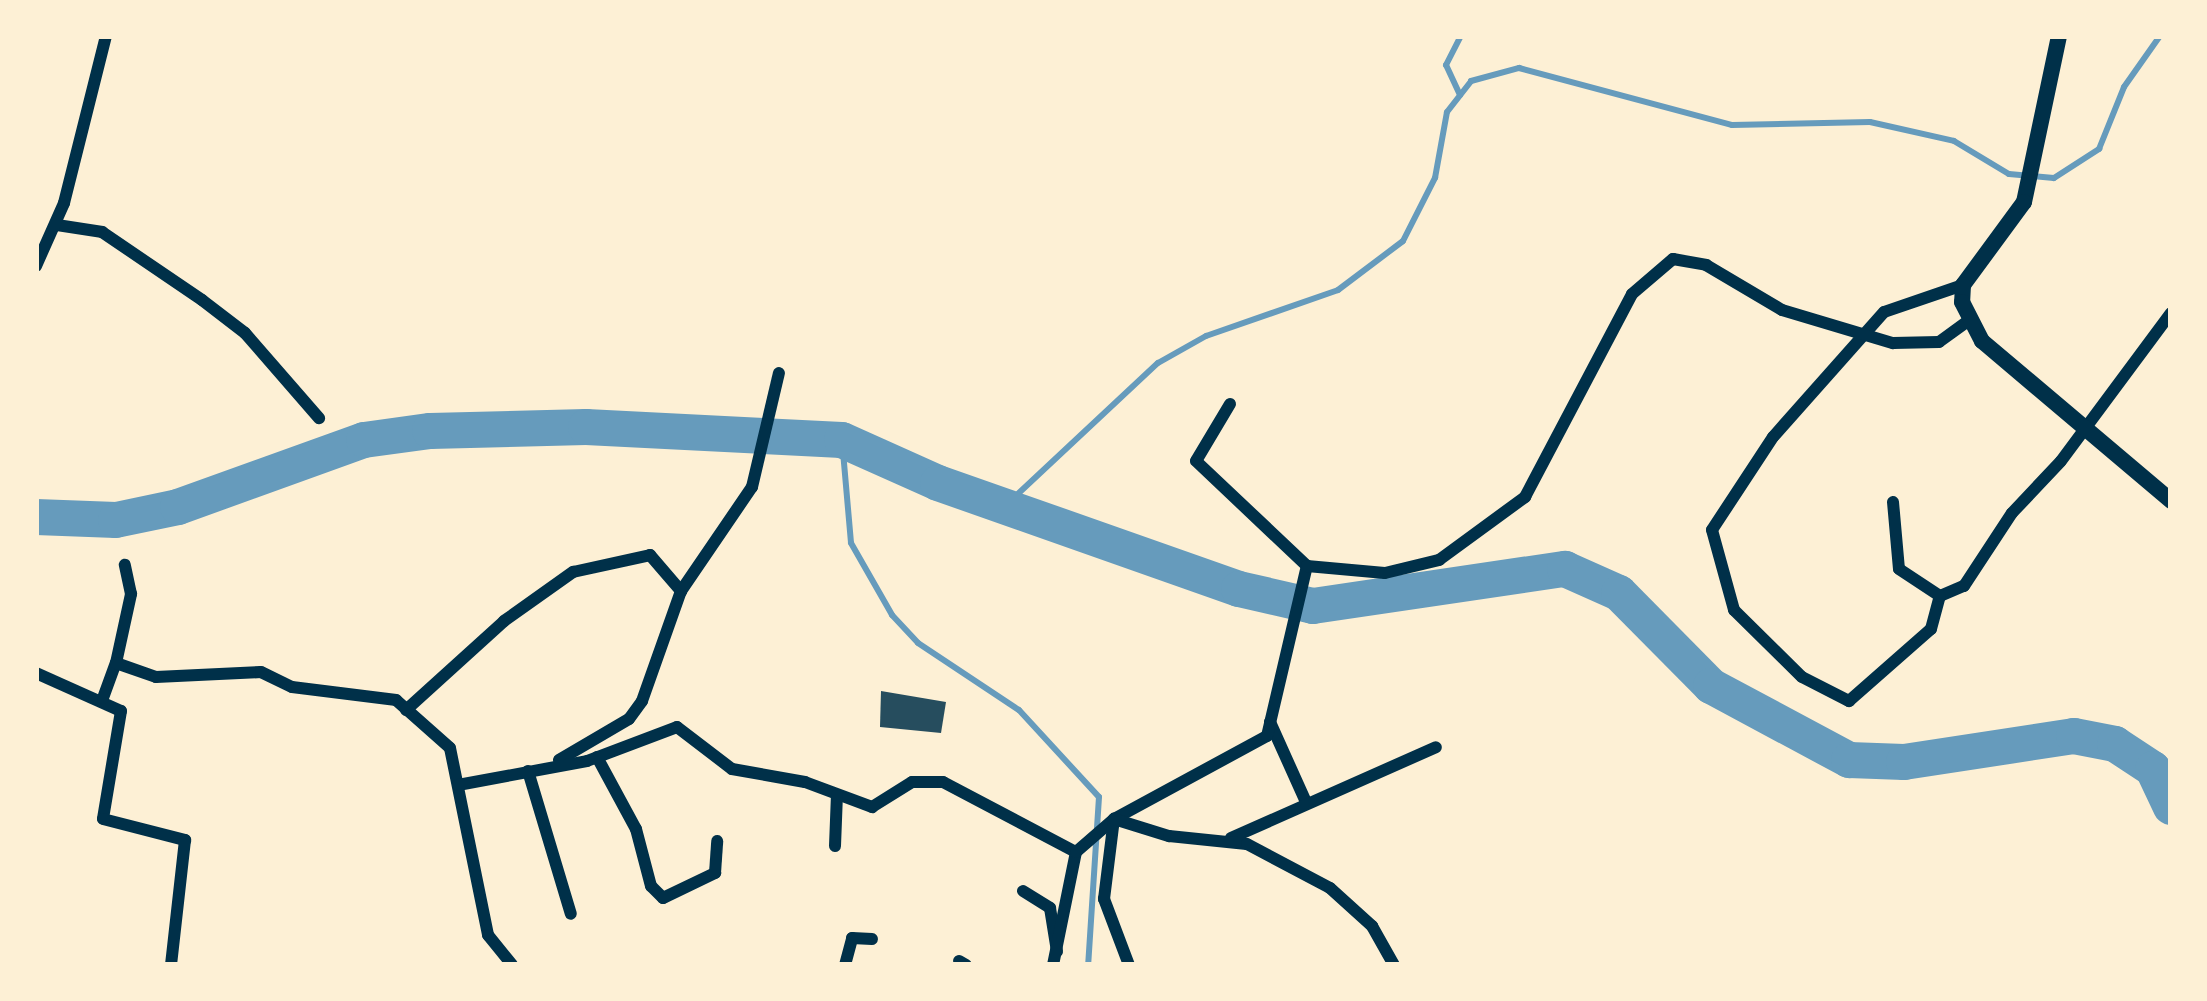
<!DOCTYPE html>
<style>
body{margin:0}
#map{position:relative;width:2207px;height:1001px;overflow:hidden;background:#fdf0d5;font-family:Mulish,sans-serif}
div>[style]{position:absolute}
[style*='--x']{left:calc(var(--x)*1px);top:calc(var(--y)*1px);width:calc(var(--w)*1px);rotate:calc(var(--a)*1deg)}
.stream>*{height:6px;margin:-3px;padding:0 3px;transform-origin:3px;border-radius:3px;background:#669bbc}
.river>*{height:36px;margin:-18px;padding:0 18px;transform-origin:18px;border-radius:18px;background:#669bbc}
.building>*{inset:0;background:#264d5e}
.minor>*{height:12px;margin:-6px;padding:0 6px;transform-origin:6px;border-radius:6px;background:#003049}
.tertiary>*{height:16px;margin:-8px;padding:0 8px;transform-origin:8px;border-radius:8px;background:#003049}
span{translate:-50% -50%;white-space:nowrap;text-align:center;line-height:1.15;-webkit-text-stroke:12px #fdf0d5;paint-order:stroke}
.frame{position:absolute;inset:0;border:39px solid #fdf0d5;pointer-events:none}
</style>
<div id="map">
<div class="stream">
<i style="--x:1460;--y:95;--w:33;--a:-115"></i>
<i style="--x:1446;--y:65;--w:33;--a:-63"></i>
<i style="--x:842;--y:440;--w:103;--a:85"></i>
<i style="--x:851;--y:543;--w:83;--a:60.3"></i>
<i style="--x:892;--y:615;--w:38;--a:47"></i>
<i style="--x:918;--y:643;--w:121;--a:33.6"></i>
<i style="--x:1019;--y:710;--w:118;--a:47.4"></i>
<i style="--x:1099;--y:797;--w:168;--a:93.7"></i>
<i style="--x:1006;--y:505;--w:208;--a:-43.1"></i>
<i style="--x:1158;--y:363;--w:55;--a:-29.4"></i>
<i style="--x:1206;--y:336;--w:140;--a:-19.2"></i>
<i style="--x:1338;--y:290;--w:81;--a:-37"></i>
<i style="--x:1403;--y:241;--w:71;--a:-63.1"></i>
<i style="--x:1435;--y:178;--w:67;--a:-79.7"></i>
<i style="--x:1447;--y:112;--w:39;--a:-52"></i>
<i style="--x:1471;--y:81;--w:50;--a:-15.2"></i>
<i style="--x:1519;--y:68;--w:220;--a:15"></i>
<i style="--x:1732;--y:125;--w:138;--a:-1.2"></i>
<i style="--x:1870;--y:122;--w:86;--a:12.7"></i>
<i style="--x:1954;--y:141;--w:64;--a:31"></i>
<i style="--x:2009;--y:174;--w:45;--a:5.1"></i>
<i style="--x:2054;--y:178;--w:54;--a:-32.8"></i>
<i style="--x:2099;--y:149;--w:67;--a:-68"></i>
<i style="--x:2124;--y:87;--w:62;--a:-54.8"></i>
</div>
<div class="river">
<i style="--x:36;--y:517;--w:80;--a:2.1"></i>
<i style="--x:116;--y:520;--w:63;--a:-11.8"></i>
<i style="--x:178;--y:507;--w:198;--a:-19.8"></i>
<i style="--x:364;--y:440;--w:67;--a:-7.8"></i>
<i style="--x:430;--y:431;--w:156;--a:-1.5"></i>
<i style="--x:586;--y:427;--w:256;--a:2.9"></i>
<i style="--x:842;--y:440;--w:105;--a:24.1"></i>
<i style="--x:938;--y:483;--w:319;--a:19.4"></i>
<i style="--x:1239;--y:589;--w:76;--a:12.9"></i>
<i style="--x:1313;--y:606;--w:255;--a:-8.4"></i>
<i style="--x:1565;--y:569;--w:59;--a:24"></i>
<i style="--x:1619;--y:593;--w:131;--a:45.3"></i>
<i style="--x:1711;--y:686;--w:157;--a:28.2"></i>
<i style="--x:1849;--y:760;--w:55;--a:2.1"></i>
<i style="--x:1904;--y:762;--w:172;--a:-8.7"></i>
<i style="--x:2074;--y:736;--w:42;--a:11"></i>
<i style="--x:2115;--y:744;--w:45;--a:33.3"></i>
<i style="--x:2153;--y:769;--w:42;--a:64.7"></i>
</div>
<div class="building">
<i style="clip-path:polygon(881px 691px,946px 702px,941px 733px,880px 727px)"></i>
</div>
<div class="minor">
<i style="--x:57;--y:225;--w:46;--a:8.8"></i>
<i style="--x:102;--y:232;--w:121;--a:34.2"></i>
<i style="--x:202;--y:300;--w:54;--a:37.5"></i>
<i style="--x:245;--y:333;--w:113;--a:49"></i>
<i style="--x:36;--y:266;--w:69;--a:-66"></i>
<i style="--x:64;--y:203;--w:172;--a:-75.9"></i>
<i style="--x:1963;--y:285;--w:83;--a:161.1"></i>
<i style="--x:1884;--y:312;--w:167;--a:131.6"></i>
<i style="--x:1773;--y:437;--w:111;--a:123.3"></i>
<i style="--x:1712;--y:530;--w:83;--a:74.6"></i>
<i style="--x:1734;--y:610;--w:95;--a:44.6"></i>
<i style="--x:1802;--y:677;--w:53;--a:27.1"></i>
<i style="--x:1849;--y:701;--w:109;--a:-41.3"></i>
<i style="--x:1931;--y:629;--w:34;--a:-75"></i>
<i style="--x:1940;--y:596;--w:26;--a:-23"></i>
<i style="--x:1964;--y:586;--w:87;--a:-56.7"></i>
<i style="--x:2012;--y:513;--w:71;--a:-46.7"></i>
<i style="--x:2061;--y:461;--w:184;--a:-53.4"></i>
<i style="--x:1230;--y:404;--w:66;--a:120.8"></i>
<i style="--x:1196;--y:461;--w:153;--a:43.4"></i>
<i style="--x:1893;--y:502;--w:67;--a:84.9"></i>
<i style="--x:1899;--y:569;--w:49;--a:33.4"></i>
<i style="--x:116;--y:663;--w:71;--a:-77.7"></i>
<i style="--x:131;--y:594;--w:30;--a:-102"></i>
<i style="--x:36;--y:673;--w:93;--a:24.1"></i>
<i style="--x:121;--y:711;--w:109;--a:99.5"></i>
<i style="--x:103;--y:819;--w:85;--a:14.4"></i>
<i style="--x:185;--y:840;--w:126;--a:96.4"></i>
<i style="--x:103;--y:698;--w:37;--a:-70"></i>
<i style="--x:116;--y:663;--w:42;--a:19.3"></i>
<i style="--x:156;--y:677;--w:105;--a:-2.7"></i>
<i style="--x:261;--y:672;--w:34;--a:26"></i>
<i style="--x:292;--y:687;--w:105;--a:7.1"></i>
<i style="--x:396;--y:700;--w:72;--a:41.6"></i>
<i style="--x:450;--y:748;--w:191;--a:78.5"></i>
<i style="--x:488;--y:935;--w:38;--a:51"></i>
<i style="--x:406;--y:710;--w:132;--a:-42.2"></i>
<i style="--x:504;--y:621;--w:85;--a:-35.4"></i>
<i style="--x:573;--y:572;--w:79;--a:-12.4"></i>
<i style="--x:650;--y:555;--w:48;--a:49.3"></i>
<i style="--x:1270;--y:722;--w:88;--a:65.8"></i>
<i style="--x:597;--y:757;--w:82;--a:61.6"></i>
<i style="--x:636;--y:829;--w:59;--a:75.3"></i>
<i style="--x:651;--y:886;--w:17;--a:45"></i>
<i style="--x:663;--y:898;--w:58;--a:-25.7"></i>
<i style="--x:715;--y:873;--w:32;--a:-86"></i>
<i style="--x:559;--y:760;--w:81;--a:-30.4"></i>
<i style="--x:629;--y:719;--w:22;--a:-54"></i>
<i style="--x:642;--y:701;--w:117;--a:-70.5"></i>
<i style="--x:681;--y:591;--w:126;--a:-55.7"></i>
<i style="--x:752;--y:487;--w:117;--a:-76.7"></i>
<i style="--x:528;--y:771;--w:149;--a:73.3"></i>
<i style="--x:458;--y:785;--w:131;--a:-10.5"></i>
<i style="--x:587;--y:761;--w:96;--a:-20.7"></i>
<i style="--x:677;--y:727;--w:69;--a:37.4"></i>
<i style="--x:732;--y:769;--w:74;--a:10.1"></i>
<i style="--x:805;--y:782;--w:72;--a:20.5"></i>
<i style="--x:872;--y:807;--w:47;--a:-32"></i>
<i style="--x:912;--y:782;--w:31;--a:0"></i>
<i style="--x:943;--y:782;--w:150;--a:27.8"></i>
<i style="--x:1231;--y:838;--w:224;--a:-23.9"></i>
<i style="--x:835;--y:846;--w:51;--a:-87.8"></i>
<i style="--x:1023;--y:891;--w:32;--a:32"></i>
<i style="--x:1050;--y:908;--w:44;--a:80.8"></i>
<i style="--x:959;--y:961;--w:8;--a:30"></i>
<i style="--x:845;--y:965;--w:28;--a:-75"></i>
<i style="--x:852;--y:938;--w:20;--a:3"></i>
<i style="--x:1053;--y:965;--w:115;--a:-78.5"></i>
<i style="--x:1076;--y:852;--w:50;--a:-41"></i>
<i style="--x:1114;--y:819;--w:174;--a:-28.5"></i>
<i style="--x:1267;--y:736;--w:175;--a:-76.8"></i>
<i style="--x:1307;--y:566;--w:78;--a:5.1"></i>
<i style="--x:1385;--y:573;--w:56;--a:-13.5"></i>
<i style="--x:1439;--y:560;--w:107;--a:-36.2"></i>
<i style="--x:1525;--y:497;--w:229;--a:-62.2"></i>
<i style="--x:1632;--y:294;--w:54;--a:-40.5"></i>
<i style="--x:1673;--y:259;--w:34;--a:10"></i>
<i style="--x:1706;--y:265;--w:88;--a:30.6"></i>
<i style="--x:1782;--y:310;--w:116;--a:16.6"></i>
<i style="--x:1893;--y:343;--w:46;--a:-1.2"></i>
<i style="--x:1939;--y:342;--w:36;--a:-36"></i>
<i style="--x:1129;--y:965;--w:71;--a:-110.7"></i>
<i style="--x:1104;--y:899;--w:81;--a:-82.9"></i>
<i style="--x:1114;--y:819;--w:58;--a:17.2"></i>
<i style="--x:1169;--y:836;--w:78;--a:5.9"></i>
<i style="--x:1247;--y:844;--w:94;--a:27.9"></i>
<i style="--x:1330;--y:888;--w:57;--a:42.1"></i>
<i style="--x:1372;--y:926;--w:45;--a:60.6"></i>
</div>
<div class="tertiary">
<i style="--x:2059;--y:36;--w:170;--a:101.9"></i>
<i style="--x:2024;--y:202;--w:103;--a:126.3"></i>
<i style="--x:1963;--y:285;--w:17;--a:93"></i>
<i style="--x:1962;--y:302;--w:44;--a:62.9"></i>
<i style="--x:1982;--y:341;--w:248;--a:40.2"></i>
</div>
<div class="frame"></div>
</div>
